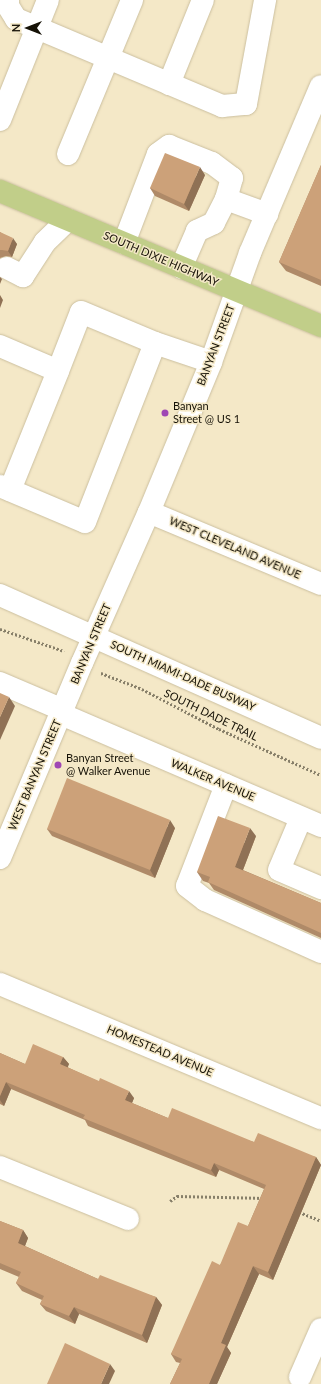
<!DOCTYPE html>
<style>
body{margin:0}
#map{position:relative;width:321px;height:1384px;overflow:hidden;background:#f4e8c7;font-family:Lato,sans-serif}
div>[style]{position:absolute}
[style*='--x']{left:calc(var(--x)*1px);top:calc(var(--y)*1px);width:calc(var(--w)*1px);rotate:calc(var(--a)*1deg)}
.path>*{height:2.5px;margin-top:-1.25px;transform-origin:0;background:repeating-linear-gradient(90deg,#877f69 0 2px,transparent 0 4px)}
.roads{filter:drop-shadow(0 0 1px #cbbf9f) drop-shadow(0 0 1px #cbbf9f)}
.minor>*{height:22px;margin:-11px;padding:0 11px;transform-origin:11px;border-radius:11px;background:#fff}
.highway>*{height:22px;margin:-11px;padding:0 11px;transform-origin:11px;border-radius:11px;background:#c1ce89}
.wall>*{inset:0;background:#af8a68}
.shaded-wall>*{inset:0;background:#8f7155}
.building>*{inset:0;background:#cca179}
.dots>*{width:11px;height:11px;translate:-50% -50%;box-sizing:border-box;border:2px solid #f4e8c7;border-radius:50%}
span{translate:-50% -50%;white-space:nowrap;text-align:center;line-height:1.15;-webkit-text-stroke:3px #f4e8c7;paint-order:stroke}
.street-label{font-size:11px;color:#161207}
.poi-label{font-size:11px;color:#161207}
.left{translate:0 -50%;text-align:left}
.north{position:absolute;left:8px;top:8px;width:40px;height:40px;-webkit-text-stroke:3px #f4e8c7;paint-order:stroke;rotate:270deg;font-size:11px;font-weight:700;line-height:16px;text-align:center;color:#161207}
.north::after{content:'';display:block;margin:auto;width:14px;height:18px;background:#161207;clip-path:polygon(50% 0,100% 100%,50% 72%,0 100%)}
</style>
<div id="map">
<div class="path">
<i style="--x:0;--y:629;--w:68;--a:19"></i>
<i style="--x:101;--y:673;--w:44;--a:21.3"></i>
<i style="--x:142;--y:689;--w:87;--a:27.5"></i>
<i style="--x:219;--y:729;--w:112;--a:24.3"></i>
<i style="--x:170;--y:1201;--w:9;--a:-36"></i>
<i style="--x:177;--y:1196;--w:86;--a:1.3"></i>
<i style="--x:299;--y:1212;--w:24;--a:22"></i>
</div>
<div class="roads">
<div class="minor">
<i style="--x:8;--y:0;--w:6;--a:90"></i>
<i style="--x:8;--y:6;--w:15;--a:58"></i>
<i style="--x:16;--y:19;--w:224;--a:22.9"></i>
<i style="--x:222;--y:106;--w:24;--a:-5"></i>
<i style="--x:246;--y:104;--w:106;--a:-79.6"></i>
<i style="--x:169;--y:84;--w:91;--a:-68"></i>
<i style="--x:0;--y:120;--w:129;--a:-68.2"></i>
<i style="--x:68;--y:154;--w:167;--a:-67.4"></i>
<i style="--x:226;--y:199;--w:44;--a:20.1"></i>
<i style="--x:124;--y:243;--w:95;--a:-69.1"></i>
<i style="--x:158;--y:154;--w:14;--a:-36"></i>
<i style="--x:169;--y:146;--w:46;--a:21.6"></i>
<i style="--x:212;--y:163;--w:25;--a:37"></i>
<i style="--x:232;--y:178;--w:22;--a:106"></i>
<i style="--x:226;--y:199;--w:27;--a:117"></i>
<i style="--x:214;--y:223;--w:19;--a:155"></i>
<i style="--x:197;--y:231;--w:40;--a:113.4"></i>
<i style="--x:7;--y:268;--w:18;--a:27"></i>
<i style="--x:23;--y:276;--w:40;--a:-57.1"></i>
<i style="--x:45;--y:242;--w:32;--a:-44"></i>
<i style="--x:0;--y:346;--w:63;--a:23.3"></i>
<i style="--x:58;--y:371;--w:63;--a:-68.7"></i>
<i style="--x:81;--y:312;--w:80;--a:22.7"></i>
<i style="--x:155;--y:343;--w:59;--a:18.7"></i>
<i style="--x:0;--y:486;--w:92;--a:23"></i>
<i style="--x:85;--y:522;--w:192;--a:-68.6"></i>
<i style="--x:10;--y:490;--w:128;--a:-68"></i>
<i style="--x:149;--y:512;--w:186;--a:22.7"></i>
<i style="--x:0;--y:595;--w:351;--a:24"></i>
<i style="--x:0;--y:683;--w:69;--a:23.2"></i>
<i style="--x:61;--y:714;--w:283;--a:23.3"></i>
<i style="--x:226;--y:785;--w:108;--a:111.1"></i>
<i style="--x:187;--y:886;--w:23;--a:38"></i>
<i style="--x:205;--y:900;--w:127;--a:24.1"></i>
<i style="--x:301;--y:818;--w:56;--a:112.9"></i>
<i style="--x:279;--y:870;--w:46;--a:23.2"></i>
<i style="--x:0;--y:858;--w:212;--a:-67.2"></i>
<i style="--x:82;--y:663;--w:165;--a:-66.1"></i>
<i style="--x:149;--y:512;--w:162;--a:-67.5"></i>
<i style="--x:211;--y:362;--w:116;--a:-70.3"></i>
<i style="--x:250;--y:253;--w:181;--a:-67"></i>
<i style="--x:0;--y:984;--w:348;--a:22.7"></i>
<i style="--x:0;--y:1167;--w:138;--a:22.1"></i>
<i style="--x:300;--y:1377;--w:52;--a:-66.4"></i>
</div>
<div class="highway">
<i style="--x:0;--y:191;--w:348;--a:22.8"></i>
</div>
</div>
<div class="wall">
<i style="clip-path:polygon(321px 165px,321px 286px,286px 271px,279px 262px)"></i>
<i style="clip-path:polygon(205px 175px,189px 211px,155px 196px,150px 188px)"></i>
<i style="clip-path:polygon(0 232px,17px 244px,12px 257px,6px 256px,0 258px)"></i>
<i style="clip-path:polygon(175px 828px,155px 878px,52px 836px,47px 829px)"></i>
<i style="clip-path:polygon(256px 836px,243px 870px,321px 903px,321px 938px,214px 890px,209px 883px,203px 881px,197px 872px)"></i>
<i style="clip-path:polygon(0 1053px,25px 1064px,63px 1057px,69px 1064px,67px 1067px,134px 1098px,132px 1103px,168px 1118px,254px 1142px,316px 1157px,321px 1165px,273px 1280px,259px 1274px,227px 1347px,231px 1353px,217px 1384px,170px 1384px,180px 1363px,176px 1362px,171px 1354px,220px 1265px,248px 1226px,264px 1189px,219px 1170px,216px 1177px,88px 1126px,85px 1120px,11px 1089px,4px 1106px,0 1104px)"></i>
<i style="clip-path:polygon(0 1221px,23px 1230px,28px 1238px,25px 1246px,98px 1279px,156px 1297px,162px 1305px,147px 1343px,79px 1314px,75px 1324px,46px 1311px,40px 1304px,42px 1300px,22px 1291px,16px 1283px,19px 1277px,0 1269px)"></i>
</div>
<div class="shaded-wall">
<i style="clip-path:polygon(200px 167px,205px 175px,189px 211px,184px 204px)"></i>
<i style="clip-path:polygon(13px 238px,17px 244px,12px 257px,8px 251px)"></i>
<i style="clip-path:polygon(0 277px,2px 279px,0 284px)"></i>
<i style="clip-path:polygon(0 295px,3px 300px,0 308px)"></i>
<i style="clip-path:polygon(9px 697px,15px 706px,0 740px,0 717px)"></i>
<i style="clip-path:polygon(170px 820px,175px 828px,155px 878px,150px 870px)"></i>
<i style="clip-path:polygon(250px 828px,256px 836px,241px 875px,235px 867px)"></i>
<i style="clip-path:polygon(63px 1057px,69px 1064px,66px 1072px,60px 1064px)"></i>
<i style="clip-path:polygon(6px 1082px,11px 1089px,4px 1106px,0 1100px,0 1096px)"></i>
<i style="clip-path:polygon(129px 1091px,134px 1098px,130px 1108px,125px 1100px)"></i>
<i style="clip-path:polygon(316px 1157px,321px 1165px,273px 1280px,268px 1272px)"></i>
<i style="clip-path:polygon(214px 1163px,219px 1170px,216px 1177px,211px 1170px)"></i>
<i style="clip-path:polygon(23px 1230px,28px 1238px,23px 1251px,18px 1243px)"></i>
<i style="clip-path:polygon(253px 1266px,259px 1274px,227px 1347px,231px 1353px,217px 1384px,209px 1384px,221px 1343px)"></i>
<i style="clip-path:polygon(156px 1297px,162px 1305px,147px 1343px,142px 1335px)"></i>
<i style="clip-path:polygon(74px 1307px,79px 1314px,75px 1324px,69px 1316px)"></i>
<i style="clip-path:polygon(110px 1364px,115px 1371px,109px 1384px,101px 1384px)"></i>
</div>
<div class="building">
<i style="clip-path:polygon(165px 153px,200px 167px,184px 204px,150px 188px)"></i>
<i style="clip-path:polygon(321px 165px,321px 280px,279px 262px)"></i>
<i style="clip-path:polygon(0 232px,13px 238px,8px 251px,2px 250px,0 250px)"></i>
<i style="clip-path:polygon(0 693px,9px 697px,0 717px)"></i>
<i style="clip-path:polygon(67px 778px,170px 820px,150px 870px,47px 829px)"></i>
<i style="clip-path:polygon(218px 816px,250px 828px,235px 867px,321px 903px,321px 933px,208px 882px,210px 877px,197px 872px)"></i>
<i style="clip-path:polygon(33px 1044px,63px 1057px,60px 1064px,99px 1081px,100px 1078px,129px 1091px,125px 1100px,168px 1118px,172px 1108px,254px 1142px,258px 1133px,316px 1157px,268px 1272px,253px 1266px,221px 1343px,226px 1345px,209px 1384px,170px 1384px,182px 1359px,171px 1354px,212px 1261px,220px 1265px,238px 1222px,248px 1226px,266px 1185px,214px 1163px,211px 1170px,83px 1118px,85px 1115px,6px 1082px,0 1096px,0 1053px,25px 1064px)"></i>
<i style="clip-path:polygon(0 1221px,23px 1230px,18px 1243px,98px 1279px,100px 1275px,156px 1297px,142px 1335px,74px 1307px,69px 1316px,40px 1304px,44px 1296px,16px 1283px,21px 1272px,0 1263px)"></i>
<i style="clip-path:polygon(65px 1343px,110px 1364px,101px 1384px,47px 1384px)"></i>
</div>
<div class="dots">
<i style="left:165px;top:413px;background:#9f47b4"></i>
<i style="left:58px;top:765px;background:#9f47b4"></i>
</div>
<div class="street-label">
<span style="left:161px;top:259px;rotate:23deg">SOUTH DIXIE HIGHWAY</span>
<span style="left:216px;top:345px;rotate:-69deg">BANYAN STREET</span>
<span style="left:235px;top:548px;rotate:23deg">WEST CLEVELAND AVENUE</span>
<span style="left:91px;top:644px;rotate:-67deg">BANYAN STREET</span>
<span style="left:183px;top:676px;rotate:24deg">SOUTH MIAMI-DADE BUSWAY</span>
<span style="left:211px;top:715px;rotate:26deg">SOUTH DADE TRAIL</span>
<span style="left:35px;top:775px;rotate:-67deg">WEST BANYAN STREET</span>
<span style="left:213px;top:780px;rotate:23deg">WALKER AVENUE</span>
<span style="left:160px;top:1051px;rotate:23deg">HOMESTEAD AVENUE</span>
</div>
<div class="poi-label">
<span class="left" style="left:173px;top:413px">Banyan<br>Street @ US 1</span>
<span class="left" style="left:66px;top:765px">Banyan Street<br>@ Walker Avenue</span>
</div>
<div class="north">N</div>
</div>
